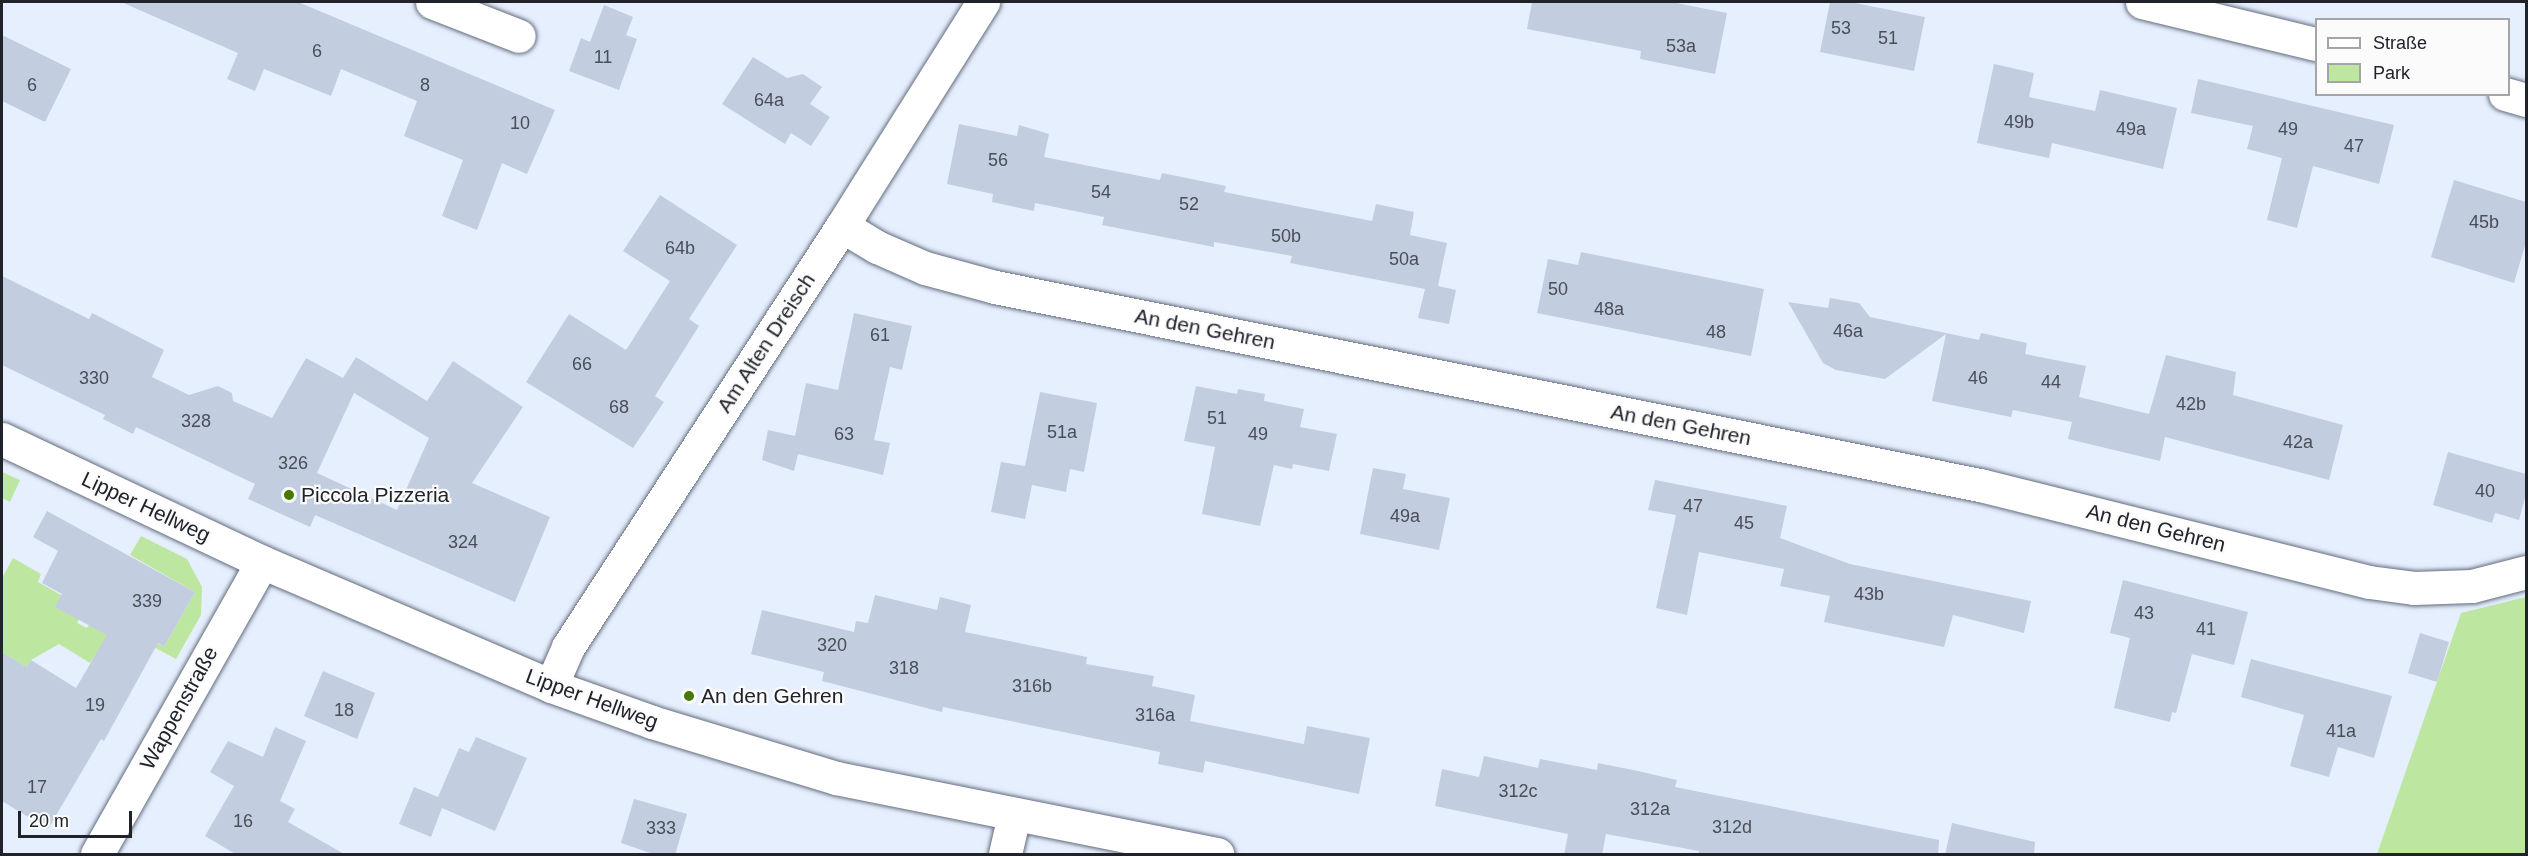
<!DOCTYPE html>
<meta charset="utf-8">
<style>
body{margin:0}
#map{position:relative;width:2528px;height:856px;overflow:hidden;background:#e6effe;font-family:Helvetica,sans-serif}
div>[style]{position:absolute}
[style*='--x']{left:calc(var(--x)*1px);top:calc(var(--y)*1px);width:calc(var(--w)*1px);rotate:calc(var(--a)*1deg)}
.green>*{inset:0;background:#bde6a0}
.building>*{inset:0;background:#c3cde0}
.roads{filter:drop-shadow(0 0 2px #636c7d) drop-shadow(0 0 2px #636c7d)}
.minor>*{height:33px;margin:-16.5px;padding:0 16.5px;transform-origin:16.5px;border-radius:16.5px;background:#fff}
.dots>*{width:16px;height:16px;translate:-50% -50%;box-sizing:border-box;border:3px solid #fbfbfb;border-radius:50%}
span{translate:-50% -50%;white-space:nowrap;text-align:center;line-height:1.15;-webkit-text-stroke:4.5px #fbfbfb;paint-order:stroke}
.number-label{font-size:18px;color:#494e58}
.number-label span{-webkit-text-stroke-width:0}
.street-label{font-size:21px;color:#20232a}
.poi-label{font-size:21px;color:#20232a}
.left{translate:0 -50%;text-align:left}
.frame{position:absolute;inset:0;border:3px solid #20232a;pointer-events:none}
.legend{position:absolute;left:2315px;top:18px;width:195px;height:78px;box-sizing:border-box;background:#fbfbfb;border:2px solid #a3a5a7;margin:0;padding:8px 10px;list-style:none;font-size:18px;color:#20232a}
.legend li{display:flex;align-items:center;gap:12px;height:30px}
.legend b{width:30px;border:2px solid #a3a5a7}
.scale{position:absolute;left:18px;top:811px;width:114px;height:27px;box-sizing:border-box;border:3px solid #20232a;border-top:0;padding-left:8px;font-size:18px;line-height:21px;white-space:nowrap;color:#20232a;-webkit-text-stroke:4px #fbfbfb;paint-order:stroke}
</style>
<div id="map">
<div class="green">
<i style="clip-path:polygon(2px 472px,20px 480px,10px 502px,2px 498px)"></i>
<i style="clip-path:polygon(141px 536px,187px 559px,202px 587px,201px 615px,176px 659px,152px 646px,94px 657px,90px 663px,59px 644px,31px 660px,27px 667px,2px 652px,2px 578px,13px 558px,41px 574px,38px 582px,84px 608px,77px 623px,87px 628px,99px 610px,164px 647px,195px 592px,130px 555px)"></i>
<i style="clip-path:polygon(2526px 597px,2526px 854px,2377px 854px,2461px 613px)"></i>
</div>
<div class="building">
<i style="clip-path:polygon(121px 2px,298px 2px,555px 110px,527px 174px,502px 163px,477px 230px,442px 216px,463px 160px,404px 136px,417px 101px,341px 69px,331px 96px,264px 69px,255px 91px,227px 79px,238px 53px)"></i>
<i style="clip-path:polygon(1532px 2px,1671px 2px,1727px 13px,1715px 74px,1640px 59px,1641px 51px,1527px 29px)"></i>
<i style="clip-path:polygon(1830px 2px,1850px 2px,1925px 17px,1914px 71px,1820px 52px)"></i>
<i style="clip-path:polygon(604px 5px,633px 17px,626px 35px,637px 39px,619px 90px,569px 71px,581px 38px,590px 42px)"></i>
<i style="clip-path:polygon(2px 35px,71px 69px,45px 122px,2px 101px)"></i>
<i style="clip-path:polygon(753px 57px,787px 78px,803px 74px,822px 87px,810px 104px,830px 117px,811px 146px,791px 133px,785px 144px,722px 104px)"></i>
<i style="clip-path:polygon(1994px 64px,2034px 73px,2029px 97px,2095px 111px,2100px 90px,2177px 108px,2163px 169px,2052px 143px,2049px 158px,1977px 143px)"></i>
<i style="clip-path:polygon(2198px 79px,2394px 125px,2379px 184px,2313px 166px,2297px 228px,2267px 220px,2282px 158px,2247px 149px,2253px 126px,2191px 113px)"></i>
<i style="clip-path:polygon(959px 124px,1017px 136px,1019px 125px,1049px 134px,1044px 157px,1160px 180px,1162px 173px,1226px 186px,1224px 192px,1372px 221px,1376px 204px,1414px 212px,1410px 235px,1447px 243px,1438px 286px,1456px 290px,1449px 324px,1418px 318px,1425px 289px,1290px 263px,1292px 256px,1214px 242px,1214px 247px,1102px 225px,1104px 217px,1035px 203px,1034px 211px,992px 202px,993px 194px,947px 184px)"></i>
<i style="clip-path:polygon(2454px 180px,2526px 202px,2526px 242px,2514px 283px,2431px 257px)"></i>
<i style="clip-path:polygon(660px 195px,737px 245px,689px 319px,699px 326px,655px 396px,664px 402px,633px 448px,526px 382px,569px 314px,626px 350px,670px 281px,623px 251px)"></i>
<i style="clip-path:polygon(1581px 252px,1764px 289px,1751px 356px,1537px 313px,1548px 259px,1578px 265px)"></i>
<i style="clip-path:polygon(evenodd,2px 276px,89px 319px,92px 313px,164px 350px,152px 377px,189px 395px,218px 386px,232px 393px,233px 401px,272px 418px,306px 358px,343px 378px,356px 357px,427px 401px,453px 361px,523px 407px,472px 483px,550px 517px,515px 602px,315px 515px,310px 527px,248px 499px,255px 484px,136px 427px,133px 434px,103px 419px,105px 415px,2px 365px,2px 276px,354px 393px,429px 438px,397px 510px,317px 473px,354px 393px)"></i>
<i style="clip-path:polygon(1830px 298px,1859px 303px,1870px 317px,1979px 340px,1981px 333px,2027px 343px,2025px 354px,2086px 366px,2079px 397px,2149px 414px,2166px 355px,2236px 372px,2233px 395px,2343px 425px,2329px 480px,2165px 437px,2160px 461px,2068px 439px,2072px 422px,2013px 410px,2011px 417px,1932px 401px,1946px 334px,1885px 379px,1836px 370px,1823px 363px,1788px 302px,1828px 308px)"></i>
<i style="clip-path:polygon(854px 313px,912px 326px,902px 370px,890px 367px,874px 440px,890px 443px,883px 475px,798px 454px,794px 471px,762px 460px,768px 430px,795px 436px,806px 383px,838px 390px)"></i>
<i style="clip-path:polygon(1196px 386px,1237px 394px,1238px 389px,1265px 394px,1264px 401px,1304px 409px,1300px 427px,1337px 434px,1329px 471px,1293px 464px,1292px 469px,1274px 465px,1260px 526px,1202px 514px,1215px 447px,1184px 441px)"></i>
<i style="clip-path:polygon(1040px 392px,1097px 403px,1084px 472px,1070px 469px,1066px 492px,1032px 485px,1025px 519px,991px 512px,1001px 462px,1025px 466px)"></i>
<i style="clip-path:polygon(2448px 452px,2526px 474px,2526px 494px,2519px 520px,2495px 513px,2492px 523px,2433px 505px)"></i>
<i style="clip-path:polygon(1373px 468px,1406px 474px,1403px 489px,1450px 498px,1439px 550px,1360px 534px)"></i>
<i style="clip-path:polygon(1655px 480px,1787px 506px,1780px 538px,1850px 564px,2031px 601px,2024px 633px,1953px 615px,1944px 647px,1824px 622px,1830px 596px,1780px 586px,1784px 569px,1699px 552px,1687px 615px,1656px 608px,1676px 515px,1648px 510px)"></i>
<i style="clip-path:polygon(47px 511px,195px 592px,164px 647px,158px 643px,104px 741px,101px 739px,48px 829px,2px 801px,2px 652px,27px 667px,31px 660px,76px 688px,107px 635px,55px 607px,62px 594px,42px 583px,58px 551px,33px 537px)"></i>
<i style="clip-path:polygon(2123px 580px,2248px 612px,2234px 665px,2192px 654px,2176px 713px,2172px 712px,2170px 722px,2114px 708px,2130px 638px,2110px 633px)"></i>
<i style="clip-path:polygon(875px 595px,937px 610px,940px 597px,971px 605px,965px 632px,1087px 657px,1086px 664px,1154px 676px,1152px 686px,1195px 695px,1190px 721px,1304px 744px,1307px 726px,1370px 738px,1359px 794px,1205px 761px,1203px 773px,1158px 764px,1160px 752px,943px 707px,942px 712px,822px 681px,824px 672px,751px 654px,762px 610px,854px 632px,856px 621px,868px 623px)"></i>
<i style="clip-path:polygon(2420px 633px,2449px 642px,2437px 682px,2408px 673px)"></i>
<i style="clip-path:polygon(2251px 659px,2392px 696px,2374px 758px,2338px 747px,2329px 777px,2290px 766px,2304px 715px,2241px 697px)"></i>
<i style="clip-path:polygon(323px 671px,375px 693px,357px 739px,304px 716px)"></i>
<i style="clip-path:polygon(275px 727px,306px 741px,280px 801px,295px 809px,288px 822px,346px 855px,237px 855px,205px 836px,234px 786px,210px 772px,228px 741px,263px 757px)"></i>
<i style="clip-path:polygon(476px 737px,527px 758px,495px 831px,442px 808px,431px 837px,399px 824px,414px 787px,438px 797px,459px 748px,469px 752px)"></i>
<i style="clip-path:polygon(1484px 756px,1538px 768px,1540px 759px,1597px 770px,1598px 763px,1638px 771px,1677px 780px,1675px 787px,1939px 840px,1938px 855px,1698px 855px,1699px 851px,1606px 834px,1602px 855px,1564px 855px,1568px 834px,1435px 806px,1442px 769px,1479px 777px)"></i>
<i style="clip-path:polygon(634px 799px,687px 814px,675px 855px,656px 855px,621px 843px)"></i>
<i style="clip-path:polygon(1952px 823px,2035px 842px,2034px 855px,1945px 855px)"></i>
</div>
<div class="roads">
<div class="minor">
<i style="--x:432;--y:2;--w:93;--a:21.3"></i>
<i style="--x:2142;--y:2;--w:179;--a:13.6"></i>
<i style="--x:2505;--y:94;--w:22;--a:16"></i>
<i style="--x:842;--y:226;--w:41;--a:31"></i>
<i style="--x:877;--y:247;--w:52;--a:23.6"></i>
<i style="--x:925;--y:268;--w:73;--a:15.2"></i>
<i style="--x:995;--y:287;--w:1005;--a:11.37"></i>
<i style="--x:1980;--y:485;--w:401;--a:14"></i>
<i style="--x:2369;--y:582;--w:45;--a:7.6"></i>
<i style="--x:2414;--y:588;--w:58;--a:-2"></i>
<i style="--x:2472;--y:586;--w:56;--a:-14.5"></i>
<i style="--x:2;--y:439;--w:288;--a:25.3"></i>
<i style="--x:262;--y:562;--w:314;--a:23.2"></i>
<i style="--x:551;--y:686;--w:107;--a:19.6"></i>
<i style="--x:652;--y:722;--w:192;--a:16.9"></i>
<i style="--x:836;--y:778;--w:389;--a:11.3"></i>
<i style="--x:551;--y:686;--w:43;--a:-66.4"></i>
<i style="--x:568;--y:647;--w:502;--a:-56.94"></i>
<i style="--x:842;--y:226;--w:265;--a:-57.8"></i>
<i style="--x:97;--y:854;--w:335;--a:-60.5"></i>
<i style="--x:1005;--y:854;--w:40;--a:-77"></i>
</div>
</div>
<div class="dots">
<i style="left:289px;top:495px;background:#467802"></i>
<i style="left:689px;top:696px;background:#467802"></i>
</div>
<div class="number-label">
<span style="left:1841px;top:28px">53</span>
<span style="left:1888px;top:38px">51</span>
<span style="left:1681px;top:46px">53a</span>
<span style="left:317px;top:51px">6</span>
<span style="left:603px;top:57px">11</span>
<span style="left:32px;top:85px">6</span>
<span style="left:425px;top:85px">8</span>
<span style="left:769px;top:100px">64a</span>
<span style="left:2019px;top:122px">49b</span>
<span style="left:520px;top:123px">10</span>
<span style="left:2131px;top:129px">49a</span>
<span style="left:2288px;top:129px">49</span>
<span style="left:2354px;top:146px">47</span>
<span style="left:998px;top:160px">56</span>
<span style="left:1101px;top:192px">54</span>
<span style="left:1189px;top:204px">52</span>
<span style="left:2484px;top:222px">45b</span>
<span style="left:1286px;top:236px">50b</span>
<span style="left:680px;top:248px">64b</span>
<span style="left:1404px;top:259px">50a</span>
<span style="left:1558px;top:289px">50</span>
<span style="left:1609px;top:309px">48a</span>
<span style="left:1848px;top:331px">46a</span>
<span style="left:1716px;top:332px">48</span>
<span style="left:880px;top:335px">61</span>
<span style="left:582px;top:364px">66</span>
<span style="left:94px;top:378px">330</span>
<span style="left:1978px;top:378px">46</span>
<span style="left:2051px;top:382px">44</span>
<span style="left:2191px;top:404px">42b</span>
<span style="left:619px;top:407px">68</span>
<span style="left:1217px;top:418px">51</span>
<span style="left:196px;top:421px">328</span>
<span style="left:1062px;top:432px">51a</span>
<span style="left:844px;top:434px">63</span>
<span style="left:1258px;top:434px">49</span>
<span style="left:2298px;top:442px">42a</span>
<span style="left:293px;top:463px">326</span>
<span style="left:2485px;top:491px">40</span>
<span style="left:1693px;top:506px">47</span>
<span style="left:1405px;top:516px">49a</span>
<span style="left:1744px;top:523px">45</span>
<span style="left:463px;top:542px">324</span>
<span style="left:1869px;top:594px">43b</span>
<span style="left:147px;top:601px">339</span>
<span style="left:2144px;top:613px">43</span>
<span style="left:2206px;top:629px">41</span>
<span style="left:832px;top:645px">320</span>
<span style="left:904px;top:668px">318</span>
<span style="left:1032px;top:686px">316b</span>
<span style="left:95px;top:705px">19</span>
<span style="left:344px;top:710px">18</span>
<span style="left:1155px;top:715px">316a</span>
<span style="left:2341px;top:731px">41a</span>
<span style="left:37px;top:787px">17</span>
<span style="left:1518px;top:791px">312c</span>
<span style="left:1650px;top:809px">312a</span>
<span style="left:243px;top:821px">16</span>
<span style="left:1732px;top:827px">312d</span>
<span style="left:661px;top:828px">333</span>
</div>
<div class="street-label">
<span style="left:1205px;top:329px;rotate:11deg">An den Gehren</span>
<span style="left:766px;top:343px;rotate:-57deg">Am Alten Dreisch</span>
<span style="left:1681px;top:425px;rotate:11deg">An den Gehren</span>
<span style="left:146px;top:507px;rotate:25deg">Lipper Hellweg</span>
<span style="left:2156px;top:528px;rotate:14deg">An den Gehren</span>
<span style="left:592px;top:699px;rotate:20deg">Lipper Hellweg</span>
<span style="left:179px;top:708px;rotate:-61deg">Wappenstraße</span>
</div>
<div class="poi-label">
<span class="left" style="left:301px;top:495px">Piccola Pizzeria</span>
<span class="left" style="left:701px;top:696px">An den Gehren</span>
</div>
<div class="frame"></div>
<ul class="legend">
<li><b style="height:8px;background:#fff"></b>Straße</li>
<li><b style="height:16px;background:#bde6a0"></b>Park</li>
</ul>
<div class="scale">20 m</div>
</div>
